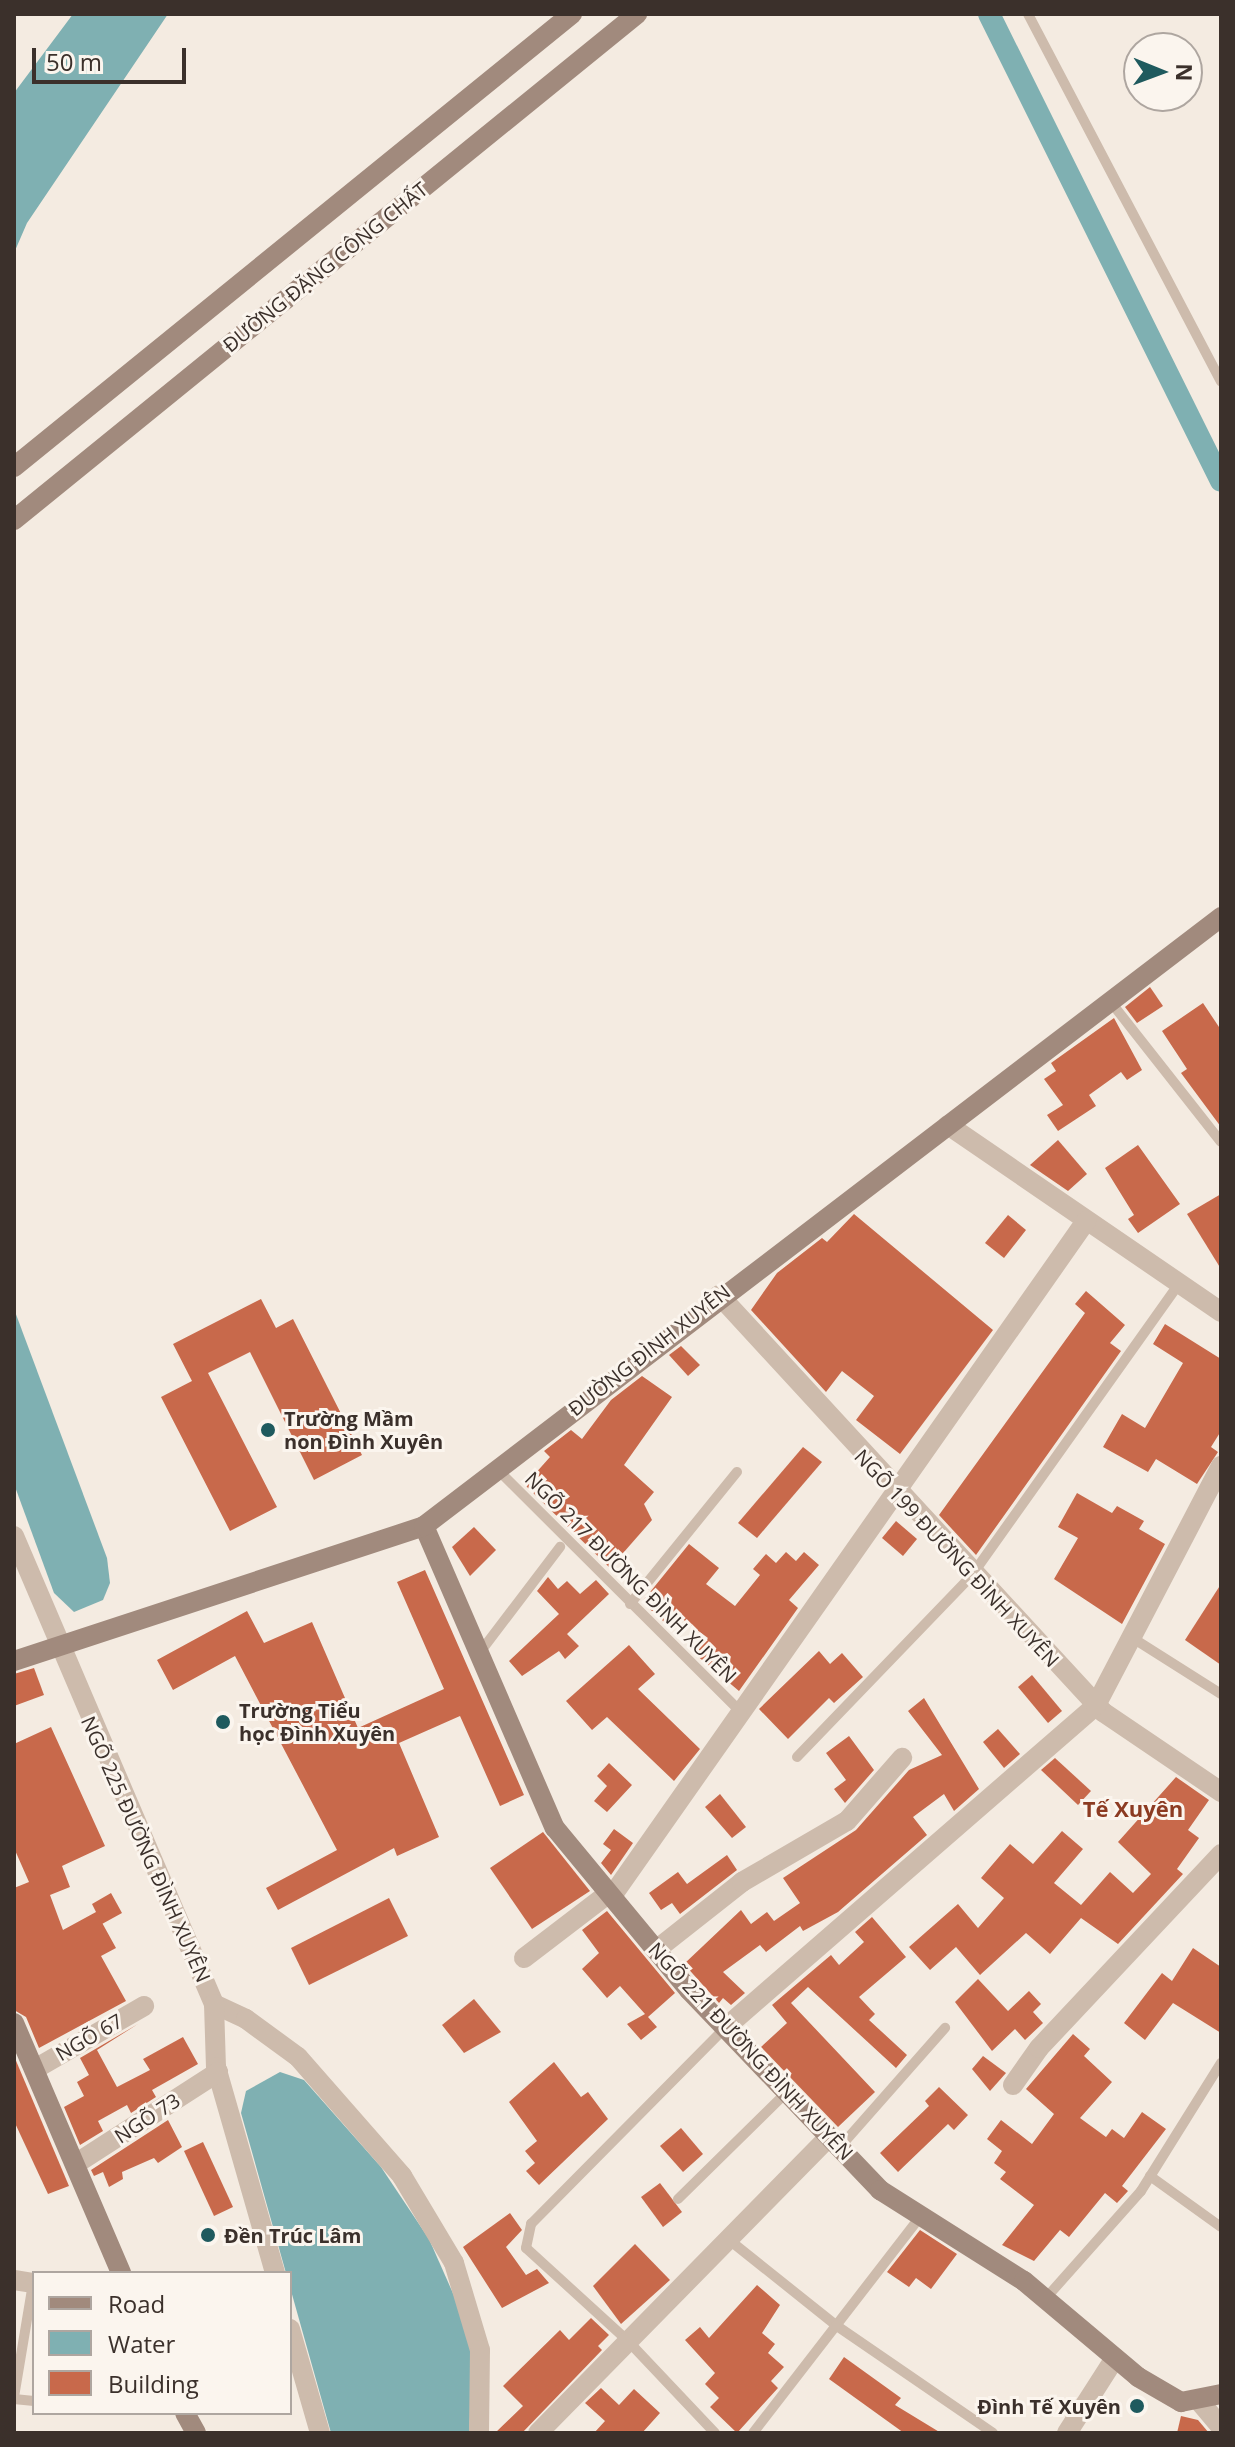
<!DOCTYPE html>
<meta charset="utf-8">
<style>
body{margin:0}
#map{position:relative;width:1235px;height:2447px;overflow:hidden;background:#f4ebe1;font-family:"Open Sans",sans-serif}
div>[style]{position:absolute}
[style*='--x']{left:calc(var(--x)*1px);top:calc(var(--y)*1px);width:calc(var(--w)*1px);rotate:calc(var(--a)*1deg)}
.water>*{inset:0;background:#7fb0b2}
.canal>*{height:22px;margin:-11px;padding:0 11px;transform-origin:11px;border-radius:11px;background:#7fb0b2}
.building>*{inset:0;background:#c8694b}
.lane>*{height:10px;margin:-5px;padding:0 5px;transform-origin:5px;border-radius:5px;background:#cdbbac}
.street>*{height:20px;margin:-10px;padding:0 10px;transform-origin:10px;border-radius:10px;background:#cdbbac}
.secondary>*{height:20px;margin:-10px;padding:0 10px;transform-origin:10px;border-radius:10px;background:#a18a7d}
.dots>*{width:22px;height:22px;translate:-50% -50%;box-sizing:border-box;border:4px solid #fbf5ee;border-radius:50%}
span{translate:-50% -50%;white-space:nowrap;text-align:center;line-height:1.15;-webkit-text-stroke:6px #fbf5ee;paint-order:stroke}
.street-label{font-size:20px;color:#3b302b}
.poi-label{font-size:20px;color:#3b302b;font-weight:700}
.left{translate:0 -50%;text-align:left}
.right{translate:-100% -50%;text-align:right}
.neighbourhood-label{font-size:22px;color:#8c3b22;font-weight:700}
.frame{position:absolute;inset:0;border:16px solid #3b302b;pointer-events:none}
.legend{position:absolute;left:32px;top:2271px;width:260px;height:144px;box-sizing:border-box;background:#fbf5ee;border:2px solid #aea6a0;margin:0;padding:10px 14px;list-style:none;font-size:24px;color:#3b302b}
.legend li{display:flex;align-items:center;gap:16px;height:40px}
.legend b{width:40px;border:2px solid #aea6a0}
.north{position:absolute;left:1123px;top:32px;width:80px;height:80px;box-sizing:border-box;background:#fbf5ee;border:2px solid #aea6a0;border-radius:50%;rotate:91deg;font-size:22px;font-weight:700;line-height:32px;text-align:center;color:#3b302b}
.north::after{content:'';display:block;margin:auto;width:28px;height:36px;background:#1f5a5e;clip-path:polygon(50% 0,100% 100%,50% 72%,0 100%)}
.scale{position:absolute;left:32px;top:48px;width:154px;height:36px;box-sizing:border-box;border:4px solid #3b302b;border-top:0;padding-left:10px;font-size:24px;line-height:28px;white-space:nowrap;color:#3b302b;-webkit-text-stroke:6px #fbf5ee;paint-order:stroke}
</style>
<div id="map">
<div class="water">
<i style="clip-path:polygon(73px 14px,168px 14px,27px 223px,14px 253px,14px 93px)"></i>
<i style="clip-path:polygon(14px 1309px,107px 1558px,110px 1583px,103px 1600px,74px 1612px,54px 1593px,14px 1484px)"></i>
<i style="clip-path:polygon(280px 2072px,304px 2080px,381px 2167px,429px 2239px,467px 2325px,473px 2365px,469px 2433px,331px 2433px,241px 2113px,246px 2091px)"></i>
</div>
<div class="canal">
<i style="--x:989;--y:14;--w:521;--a:63.58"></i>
</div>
<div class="building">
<i style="clip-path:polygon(1150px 987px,1163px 1006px,1137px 1023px,1125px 1007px)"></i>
<i style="clip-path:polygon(1203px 1003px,1221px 1030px,1221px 1127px,1181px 1073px,1187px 1069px,1162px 1031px)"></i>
<i style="clip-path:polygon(1114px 1018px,1142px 1070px,1127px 1080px,1121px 1072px,1089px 1095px,1096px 1106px,1058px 1131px,1047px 1115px,1063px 1105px,1044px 1079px,1056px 1071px,1051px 1063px)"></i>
<i style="clip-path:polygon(1058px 1140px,1087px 1174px,1068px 1191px,1030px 1165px)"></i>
<i style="clip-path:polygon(1138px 1145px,1180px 1204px,1138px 1233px,1128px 1219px,1134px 1215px,1105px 1168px)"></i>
<i style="clip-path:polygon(1221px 1194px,1221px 1269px,1187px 1214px)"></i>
<i style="clip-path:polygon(854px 1214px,993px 1330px,900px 1454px,856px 1420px,874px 1396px,842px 1371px,826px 1392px,751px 1310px,777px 1273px,822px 1238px,827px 1242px)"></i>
<i style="clip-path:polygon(1008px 1215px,1026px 1230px,1004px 1258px,985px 1243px)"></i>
<i style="clip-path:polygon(1086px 1291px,1125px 1325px,1110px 1343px,1121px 1351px,976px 1555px,939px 1515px,1085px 1313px,1075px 1304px)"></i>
<i style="clip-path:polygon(261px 1299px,276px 1328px,293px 1319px,362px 1455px,314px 1480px,250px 1352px,208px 1373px,277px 1507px,230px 1531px,161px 1397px,192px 1381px,173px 1344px)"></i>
<i style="clip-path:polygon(1165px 1324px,1221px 1359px,1221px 1431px,1211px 1447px,1218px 1452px,1197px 1484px,1156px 1459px,1148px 1472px,1103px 1447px,1122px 1414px,1145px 1428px,1183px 1363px,1153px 1344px)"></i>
<i style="clip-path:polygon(681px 1346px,700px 1365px,688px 1376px,669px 1355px)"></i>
<i style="clip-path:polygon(642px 1376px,672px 1397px,624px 1465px,654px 1492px,644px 1504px,652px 1520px,610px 1568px,525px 1485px,550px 1457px,544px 1451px,571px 1430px,582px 1439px,611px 1400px)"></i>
<i style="clip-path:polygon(803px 1447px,822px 1462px,757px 1538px,738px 1523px)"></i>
<i style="clip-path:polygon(1077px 1493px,1112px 1513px,1117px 1506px,1144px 1521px,1139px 1529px,1165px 1544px,1122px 1624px,1054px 1579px,1078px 1538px,1058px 1527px)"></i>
<i style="clip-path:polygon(896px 1521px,917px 1539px,903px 1556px,882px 1538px)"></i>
<i style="clip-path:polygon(474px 1527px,496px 1550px,470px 1576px,452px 1547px)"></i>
<i style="clip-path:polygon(689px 1544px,719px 1568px,706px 1584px,735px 1606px,760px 1575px,753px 1569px,766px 1554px,776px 1563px,786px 1552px,796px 1561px,804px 1552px,819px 1565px,789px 1600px,798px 1608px,739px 1691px,695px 1654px,708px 1638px,681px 1618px,672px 1629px,642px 1602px)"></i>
<i style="clip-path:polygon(425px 1570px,524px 1795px,500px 1806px,460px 1716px,399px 1743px,439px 1837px,397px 1856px,394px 1848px,278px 1910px,266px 1888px,337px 1850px,235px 1656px,173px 1690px,157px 1660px,247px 1611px,264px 1643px,312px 1622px,358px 1728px,444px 1689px,397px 1582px)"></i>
<i style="clip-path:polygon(548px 1577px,558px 1589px,567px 1581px,580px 1594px,596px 1580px,609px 1594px,567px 1634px,579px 1646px,565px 1659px,559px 1651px,522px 1676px,509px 1661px,559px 1614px,537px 1591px)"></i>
<i style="clip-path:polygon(1221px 1584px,1221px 1665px,1185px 1640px)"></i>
<i style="clip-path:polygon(629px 1645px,655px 1674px,638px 1689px,700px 1749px,674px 1781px,607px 1717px,592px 1730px,566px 1701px)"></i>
<i style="clip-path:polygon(819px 1651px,830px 1664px,842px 1653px,863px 1677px,834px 1703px,829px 1698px,788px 1739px,759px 1709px)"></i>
<i style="clip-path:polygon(34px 1668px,44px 1695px,14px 1706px,14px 1674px)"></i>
<i style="clip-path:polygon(1032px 1675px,1062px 1711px,1048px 1723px,1018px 1687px)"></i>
<i style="clip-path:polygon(924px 1698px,979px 1789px,954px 1811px,944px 1794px,913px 1817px,927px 1835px,838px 1912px,803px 1931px,800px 1926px,766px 1952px,760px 1945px,723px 1972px,745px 1993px,731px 2005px,723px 1998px,719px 2003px,684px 1964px,741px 1910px,751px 1924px,767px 1912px,774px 1921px,800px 1903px,783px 1878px,856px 1830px,909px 1770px,942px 1755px,908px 1711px)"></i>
<i style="clip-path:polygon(51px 1727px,105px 1846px,62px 1866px,70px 1887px,50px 1895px,63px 1930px,96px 1912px,92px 1904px,111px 1893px,122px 1913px,102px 1924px,100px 1919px,116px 1948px,101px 1956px,126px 2001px,39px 2048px,26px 2017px,14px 2010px,14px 1888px,29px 1882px,14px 1848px,14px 1744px)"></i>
<i style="clip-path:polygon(998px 1729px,1020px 1754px,1004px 1768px,983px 1742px)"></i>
<i style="clip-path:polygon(849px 1736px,874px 1770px,845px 1803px,834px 1789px,846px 1780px,826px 1753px)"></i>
<i style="clip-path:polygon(1055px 1758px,1091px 1791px,1078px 1805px,1041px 1770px)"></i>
<i style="clip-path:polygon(609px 1763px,632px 1785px,607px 1812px,594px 1801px,607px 1786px,597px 1776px)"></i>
<i style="clip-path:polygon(1176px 1777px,1209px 1800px,1188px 1830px,1199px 1838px,1177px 1869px,1183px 1874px,1118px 1944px,1081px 1918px,1050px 1954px,1026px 1933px,980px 1975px,956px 1947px,930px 1970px,909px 1947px,958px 1904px,978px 1928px,1004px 1898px,981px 1878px,1010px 1844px,1033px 1864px,1062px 1831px,1083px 1849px,1054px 1883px,1081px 1905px,1110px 1872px,1133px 1893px,1151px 1874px,1118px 1842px)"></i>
<i style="clip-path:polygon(720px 1794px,746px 1827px,732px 1838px,705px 1807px)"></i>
<i style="clip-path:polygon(614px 1829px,633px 1843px,611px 1875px,601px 1863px,611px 1850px,603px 1844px)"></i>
<i style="clip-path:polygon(543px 1832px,590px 1891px,532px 1929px,490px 1868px)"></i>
<i style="clip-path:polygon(727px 1855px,737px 1870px,680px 1914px,672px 1903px,661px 1910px,649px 1893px,678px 1872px,687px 1884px)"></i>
<i style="clip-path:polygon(389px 1898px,408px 1936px,309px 1985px,291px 1948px)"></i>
<i style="clip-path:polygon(607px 1911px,675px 1993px,648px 2017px,657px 2027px,641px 2040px,627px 2024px,645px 2014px,620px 1986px,607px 1998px,582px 1969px,599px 1953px,582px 1930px)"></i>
<i style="clip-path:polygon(872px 1917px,906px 1957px,859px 1997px,875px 2014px,869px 2020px,907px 2055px,896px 2068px,808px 1987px,791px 2003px,875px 2092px,838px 2127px,761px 2047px,787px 2023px,772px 2005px,831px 1955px,839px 1965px,864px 1942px,855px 1932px)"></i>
<i style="clip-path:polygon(1193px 1948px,1221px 1967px,1221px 2033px,1173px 2003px,1145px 2040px,1124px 2023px,1162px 1973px,1172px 1981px)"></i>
<i style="clip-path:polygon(978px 1979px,1008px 2011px,1029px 1991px,1041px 2004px,1033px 2012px,1043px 2023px,1025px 2040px,1015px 2029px,992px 2051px,955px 2002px)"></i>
<i style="clip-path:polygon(474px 1999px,501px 2032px,464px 2053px,442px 2025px)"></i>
<i style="clip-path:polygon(138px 2024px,97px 2050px,117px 2087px,150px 2070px,143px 2059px,183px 2037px,198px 2064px,152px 2090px,156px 2097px,131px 2113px,127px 2105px,98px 2121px,103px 2131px,80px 2145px,64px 2107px,84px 2096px,77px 2082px,89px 2075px,80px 2058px)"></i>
<i style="clip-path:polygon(1073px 2034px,1090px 2049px,1084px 2056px,1112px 2082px,1080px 2118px,1106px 2137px,1112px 2129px,1124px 2138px,1142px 2112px,1166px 2129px,1122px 2186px,1128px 2191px,1117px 2203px,1105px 2193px,1069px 2237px,1060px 2230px,1034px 2261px,1002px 2245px,1034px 2205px,1000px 2179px,1006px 2172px,994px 2163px,1002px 2151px,987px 2139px,1001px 2120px,1032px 2144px,1054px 2114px,1026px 2089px)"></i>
<i style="clip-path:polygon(14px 2056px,69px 2186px,48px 2194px,14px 2121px)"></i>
<i style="clip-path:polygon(983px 2056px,1006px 2073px,990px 2091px,972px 2069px)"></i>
<i style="clip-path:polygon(554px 2062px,581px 2097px,588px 2092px,608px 2119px,539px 2185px,526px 2171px,535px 2163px,525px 2151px,537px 2141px,509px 2102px)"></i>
<i style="clip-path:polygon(939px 2087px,968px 2115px,954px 2130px,948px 2124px,898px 2172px,880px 2153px,929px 2106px,925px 2101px)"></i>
<i style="clip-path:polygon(168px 2120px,182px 2147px,158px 2163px,154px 2158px,122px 2172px,123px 2179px,109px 2187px,103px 2172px,94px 2176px,91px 2170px)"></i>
<i style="clip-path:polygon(681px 2128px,703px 2154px,683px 2172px,660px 2146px)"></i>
<i style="clip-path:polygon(203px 2142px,233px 2207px,214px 2216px,184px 2151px)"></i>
<i style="clip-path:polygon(660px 2183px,682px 2212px,663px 2227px,641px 2197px)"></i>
<i style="clip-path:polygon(510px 2213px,522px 2230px,506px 2247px,526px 2275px,537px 2269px,549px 2283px,502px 2308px,463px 2247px)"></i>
<i style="clip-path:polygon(920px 2230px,957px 2254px,931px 2289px,916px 2278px,909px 2287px,887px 2272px)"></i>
<i style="clip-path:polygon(635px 2244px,670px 2280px,621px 2324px,593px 2286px)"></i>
<i style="clip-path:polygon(757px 2285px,780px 2305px,762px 2333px,775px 2344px,768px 2353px,784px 2367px,771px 2381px,778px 2388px,737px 2433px,710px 2407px,719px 2398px,705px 2384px,715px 2373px,685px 2340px,700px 2327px,709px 2338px)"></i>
<i style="clip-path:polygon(591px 2318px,609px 2335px,598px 2346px,602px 2350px,522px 2433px,495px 2433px,523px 2406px,503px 2386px,560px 2330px,569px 2340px)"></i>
<i style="clip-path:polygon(844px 2357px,901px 2398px,895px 2405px,941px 2433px,904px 2433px,829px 2379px)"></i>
<i style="clip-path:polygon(601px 2388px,619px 2405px,634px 2389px,660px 2413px,642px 2433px,594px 2433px,605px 2421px,585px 2403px)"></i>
<i style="clip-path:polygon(1181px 2416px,1198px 2420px,1209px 2433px,1177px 2433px)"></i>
</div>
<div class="lane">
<i style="--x:1028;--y:14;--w:415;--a:62.3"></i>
<i style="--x:1110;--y:1001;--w:179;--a:51.8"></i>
<i style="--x:497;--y:1469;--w:343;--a:44.9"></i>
<i style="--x:630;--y:1604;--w:170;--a:-51"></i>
<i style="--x:1131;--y:1637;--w:107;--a:32.3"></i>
<i style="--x:481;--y:1651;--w:131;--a:-52.8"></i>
<i style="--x:797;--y:1757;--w:252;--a:-46.1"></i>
<i style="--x:972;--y:1575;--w:357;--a:-54.6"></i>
<i style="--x:840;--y:2147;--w:159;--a:-48.6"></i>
<i style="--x:1150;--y:2176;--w:87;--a:35.7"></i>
<i style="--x:678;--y:2199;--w:153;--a:-44.5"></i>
<i style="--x:728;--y:2239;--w:139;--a:38.6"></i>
<i style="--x:837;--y:2326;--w:189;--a:34.4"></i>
<i style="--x:1046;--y:2298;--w:143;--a:-48.4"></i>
<i style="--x:1141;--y:2191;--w:151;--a:-58"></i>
<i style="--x:14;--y:2397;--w:116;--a:-80.5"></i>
<i style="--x:14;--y:2399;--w:20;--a:6"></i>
<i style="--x:715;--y:2433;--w:127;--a:-133.4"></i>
<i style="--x:628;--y:2341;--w:138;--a:-137.6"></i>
<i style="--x:526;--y:2248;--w:25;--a:-78"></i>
<i style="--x:531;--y:2224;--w:276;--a:-45.3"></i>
<i style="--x:753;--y:2433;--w:277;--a:-52.3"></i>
</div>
<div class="street">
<i style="--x:948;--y:1125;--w:331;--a:34.4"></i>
<i style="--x:719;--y:1295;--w:567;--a:47.36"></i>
<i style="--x:1103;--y:1712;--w:143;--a:34.1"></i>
<i style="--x:14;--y:1536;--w:509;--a:66.86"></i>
<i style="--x:214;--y:2004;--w:35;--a:25"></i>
<i style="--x:246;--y:2019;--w:64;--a:36.2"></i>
<i style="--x:298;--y:2057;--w:158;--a:48.8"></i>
<i style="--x:402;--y:2176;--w:101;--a:59.1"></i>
<i style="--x:454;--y:2263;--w:91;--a:73.4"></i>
<i style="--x:480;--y:2350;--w:83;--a:90.7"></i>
<i style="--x:612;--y:1896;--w:825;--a:-54.92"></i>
<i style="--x:656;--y:1950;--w:110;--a:-38.3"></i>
<i style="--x:742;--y:1882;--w:121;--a:-30.2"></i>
<i style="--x:847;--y:1821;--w:84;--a:-48.9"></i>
<i style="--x:524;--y:1958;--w:107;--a:-37.4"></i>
<i style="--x:214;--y:2004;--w:63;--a:88.2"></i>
<i style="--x:216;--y:2067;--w:214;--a:74"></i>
<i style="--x:725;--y:2028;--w:492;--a:-41"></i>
<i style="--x:1096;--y:1705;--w:270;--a:-62.4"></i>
<i style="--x:35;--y:2069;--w:126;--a:-30"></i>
<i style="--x:1013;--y:2085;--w:45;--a:-54.9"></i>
<i style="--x:1039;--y:2048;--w:266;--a:-46.8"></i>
<i style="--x:77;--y:2163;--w:168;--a:-32.8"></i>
<i style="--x:14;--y:2280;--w:20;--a:9"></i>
<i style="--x:290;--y:2329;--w:108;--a:73.9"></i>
<i style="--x:1200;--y:2402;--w:33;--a:50"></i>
<i style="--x:538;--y:2433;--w:415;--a:-45.5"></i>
<i style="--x:1067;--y:2433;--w:89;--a:-57.4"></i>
</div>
<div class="secondary">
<i style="--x:14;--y:467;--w:719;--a:-39.07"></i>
<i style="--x:14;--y:520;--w:803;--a:-39.08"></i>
<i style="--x:424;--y:1526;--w:329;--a:66.6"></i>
<i style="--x:555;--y:1828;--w:210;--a:50.4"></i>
<i style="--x:689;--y:1990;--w:277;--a:46.3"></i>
<i style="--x:880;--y:2190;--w:170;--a:32.3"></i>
<i style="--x:1024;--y:2281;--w:149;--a:40.1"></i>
<i style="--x:1138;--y:2377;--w:50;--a:30.2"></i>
<i style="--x:1181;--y:2402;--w:41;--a:-11.3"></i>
<i style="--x:14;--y:1661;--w:432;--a:-18.2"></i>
<i style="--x:424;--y:1526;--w:1003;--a:-37.38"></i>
<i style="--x:14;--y:2023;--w:272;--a:66.8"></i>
<i style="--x:185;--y:2413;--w:23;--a:61"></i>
</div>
<div class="dots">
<i style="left:268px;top:1430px;background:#1f5a5e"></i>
<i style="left:223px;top:1722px;background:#1f5a5e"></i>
<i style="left:208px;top:2235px;background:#1f5a5e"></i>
<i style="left:1137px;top:2406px;background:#1f5a5e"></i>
</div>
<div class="street-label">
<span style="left:325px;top:267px;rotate:-39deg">ĐƯỜNG ĐẶNG CÔNG CHẤT</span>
<span style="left:649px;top:1350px;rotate:-38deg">ĐƯỜNG ĐÌNH XUYÊN</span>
<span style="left:957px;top:1558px;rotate:47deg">NGÕ 199 ĐƯỜNG ĐÌNH XUYÊN</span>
<span style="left:631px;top:1577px;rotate:45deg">NGÕ 217 ĐƯỜNG ĐÌNH XUYÊN</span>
<span style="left:146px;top:1849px;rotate:66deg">NGÕ 225 ĐƯỜNG ĐÌNH XUYÊN</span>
<span style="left:89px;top:2037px;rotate:-30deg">NGÕ 67</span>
<span style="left:751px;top:2051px;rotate:47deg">NGÕ 221 ĐƯỜNG ĐÌNH XUYÊN</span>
<span style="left:147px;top:2118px;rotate:-33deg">NGÕ 73</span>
</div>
<div class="poi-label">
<span class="left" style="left:284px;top:1430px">Trường Mầm<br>non Đình Xuyên</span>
<span class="left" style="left:239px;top:1722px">Trường Tiểu<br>học Đình Xuyên</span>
<span class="left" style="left:224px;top:2235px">Đền Trúc Lâm</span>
<span class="right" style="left:1121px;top:2406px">Đình Tế Xuyên</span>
</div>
<div class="neighbourhood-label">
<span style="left:1133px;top:1809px">Tế Xuyên</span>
</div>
<div class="frame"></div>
<ul class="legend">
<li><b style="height:10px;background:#a18a7d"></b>Road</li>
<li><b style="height:22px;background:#7fb0b2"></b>Water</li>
<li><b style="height:22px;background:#c8694b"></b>Building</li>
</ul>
<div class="north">N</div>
<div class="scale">50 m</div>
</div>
